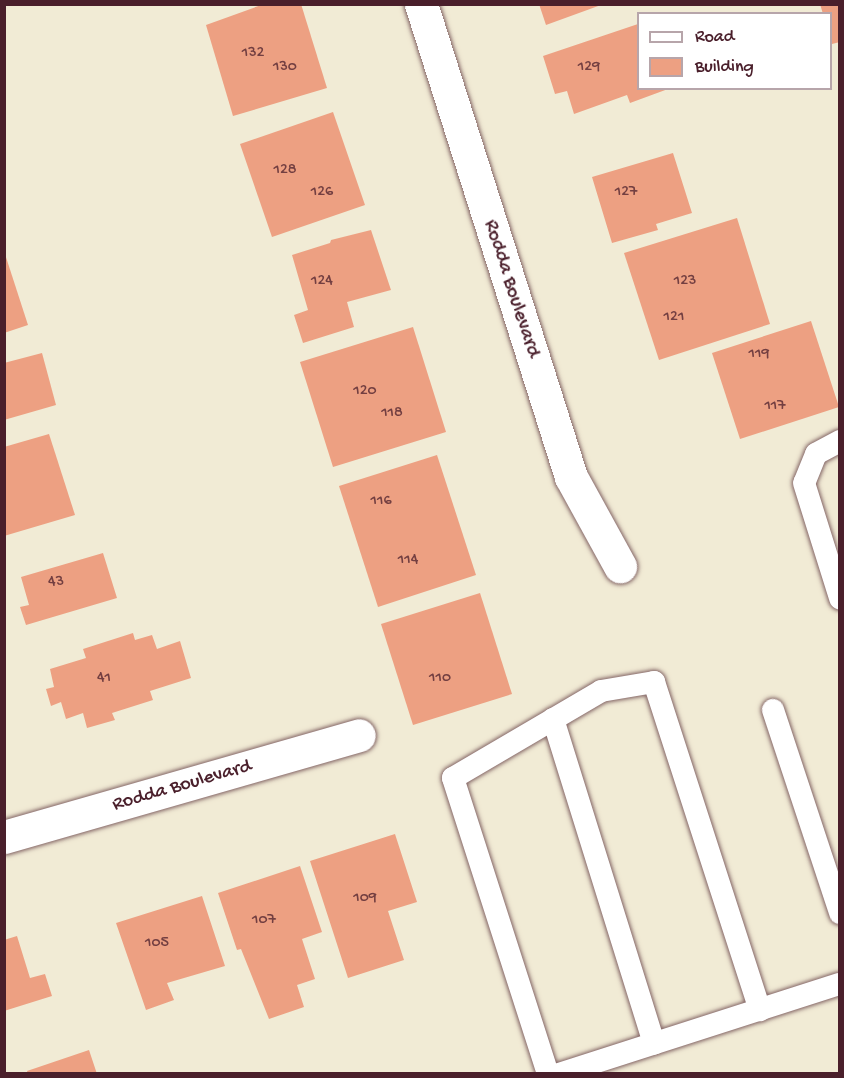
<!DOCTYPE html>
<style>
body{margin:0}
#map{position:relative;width:844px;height:1078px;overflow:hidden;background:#f1ebd5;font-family:"Gochi Hand",sans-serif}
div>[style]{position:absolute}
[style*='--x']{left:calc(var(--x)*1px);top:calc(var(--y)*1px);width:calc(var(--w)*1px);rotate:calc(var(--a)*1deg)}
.building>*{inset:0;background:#eda082}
.roads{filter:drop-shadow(0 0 2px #846666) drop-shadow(0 0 2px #846666)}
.service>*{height:22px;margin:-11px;padding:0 11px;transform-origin:11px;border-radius:11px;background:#fff}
.minor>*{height:33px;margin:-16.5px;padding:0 16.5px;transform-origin:16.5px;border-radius:16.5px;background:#fff}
span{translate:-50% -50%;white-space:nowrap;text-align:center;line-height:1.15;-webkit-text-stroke:5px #fff;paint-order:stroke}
.number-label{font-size:16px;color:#733f41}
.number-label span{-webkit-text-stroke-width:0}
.street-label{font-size:20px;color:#4a1f2b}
.frame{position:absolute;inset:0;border:6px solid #4a1f2b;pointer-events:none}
.legend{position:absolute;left:637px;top:12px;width:195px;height:78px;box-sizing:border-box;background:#fff;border:2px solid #b7a5aa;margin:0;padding:8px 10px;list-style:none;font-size:18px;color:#4a1f2b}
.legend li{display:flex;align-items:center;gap:12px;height:30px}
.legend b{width:30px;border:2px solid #b7a5aa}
</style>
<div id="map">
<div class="building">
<i style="clip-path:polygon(264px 4px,301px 4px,327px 88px,233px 116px,206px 25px)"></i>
<i style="clip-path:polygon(539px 4px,601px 4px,601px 5px,546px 25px)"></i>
<i style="clip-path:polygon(820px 4px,840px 4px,840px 42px,832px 44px,830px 14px,823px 14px)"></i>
<i style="clip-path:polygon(638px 24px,638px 88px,668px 89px,630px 103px,627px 95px,574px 114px,567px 91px,555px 94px,543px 56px)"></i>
<i style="clip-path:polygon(333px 112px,365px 205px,272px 237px,240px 144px)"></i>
<i style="clip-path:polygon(673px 153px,692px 213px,656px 224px,658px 230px,612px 243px,592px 177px)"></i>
<i style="clip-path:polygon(737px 218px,770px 324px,659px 360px,624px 253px)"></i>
<i style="clip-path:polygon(371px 230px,391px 290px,347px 302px,354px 327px,303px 343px,294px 315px,308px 310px,292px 255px,330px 243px,331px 240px)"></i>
<i style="clip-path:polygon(4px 251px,28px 325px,4px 333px)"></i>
<i style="clip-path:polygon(811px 321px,839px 407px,740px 439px,712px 353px)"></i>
<i style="clip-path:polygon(413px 327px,446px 432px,333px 467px,300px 362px)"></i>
<i style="clip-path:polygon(42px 353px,56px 405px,4px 420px,4px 363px)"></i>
<i style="clip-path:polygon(49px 434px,75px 515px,4px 536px,4px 447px)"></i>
<i style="clip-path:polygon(437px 455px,476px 575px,378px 607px,339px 486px)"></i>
<i style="clip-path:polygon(103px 553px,117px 598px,26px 625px,20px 607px,29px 605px,21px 577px)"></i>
<i style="clip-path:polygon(480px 593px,512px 694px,413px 725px,381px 624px)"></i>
<i style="clip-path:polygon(133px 633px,135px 640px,152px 635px,157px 649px,180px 641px,191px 678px,150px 691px,153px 700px,112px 713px,115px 720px,87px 728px,83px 713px,66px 719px,61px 702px,51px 706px,46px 689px,54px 687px,50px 669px,86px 658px,83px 649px)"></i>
<i style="clip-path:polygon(395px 834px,417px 902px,388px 911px,404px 960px,348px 978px,310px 861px)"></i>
<i style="clip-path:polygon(300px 866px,322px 932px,302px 939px,315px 979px,297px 985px,304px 1007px,269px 1019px,241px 949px,237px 950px,218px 893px)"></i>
<i style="clip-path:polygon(202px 896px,225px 966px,167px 983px,174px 1000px,146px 1010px,116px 923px)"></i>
<i style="clip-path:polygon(17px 936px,30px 978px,45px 974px,52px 996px,4px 1011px,4px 940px)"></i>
<i style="clip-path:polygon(89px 1050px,97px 1074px,28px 1074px,27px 1071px)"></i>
</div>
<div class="roads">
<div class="service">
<i style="--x:840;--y:441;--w:27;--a:152"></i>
<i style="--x:816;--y:454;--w:31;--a:112"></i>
<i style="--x:804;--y:483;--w:121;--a:72.6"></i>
<i style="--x:773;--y:710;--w:214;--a:71.7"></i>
<i style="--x:553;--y:719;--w:340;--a:72.7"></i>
<i style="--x:548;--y:1074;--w:311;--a:-107.8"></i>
<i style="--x:453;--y:778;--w:172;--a:-30.4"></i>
<i style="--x:601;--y:691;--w:54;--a:-9.6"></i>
<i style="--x:654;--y:682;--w:345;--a:72.1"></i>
<i style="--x:559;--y:1074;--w:295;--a:-17.8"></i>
</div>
<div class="minor">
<i style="--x:421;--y:4;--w:496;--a:72.4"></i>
<i style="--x:571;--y:477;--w:102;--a:61.2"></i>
<i style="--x:4;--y:837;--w:369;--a:-16"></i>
</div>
</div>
<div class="number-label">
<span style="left:253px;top:54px">132</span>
<span style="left:285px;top:68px">130</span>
<span style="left:589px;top:68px">129</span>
<span style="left:285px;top:171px">128</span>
<span style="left:322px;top:193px">126</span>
<span style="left:626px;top:193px">127</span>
<span style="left:322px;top:282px">124</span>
<span style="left:685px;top:282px">123</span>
<span style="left:674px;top:318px">121</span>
<span style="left:759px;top:355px">119</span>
<span style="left:365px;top:392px">120</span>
<span style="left:775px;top:407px">117</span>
<span style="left:392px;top:414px">118</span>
<span style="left:381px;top:502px">116</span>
<span style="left:408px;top:561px">114</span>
<span style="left:56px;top:583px">43</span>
<span style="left:104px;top:679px">41</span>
<span style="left:440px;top:679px">110</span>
<span style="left:365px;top:899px">109</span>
<span style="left:264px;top:921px">107</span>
<span style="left:157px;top:944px">105</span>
</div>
<div class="street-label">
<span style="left:511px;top:289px;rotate:72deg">Rodda Boulevard</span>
<span style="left:182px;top:786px;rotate:-16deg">Rodda Boulevard</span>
</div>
<div class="frame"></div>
<ul class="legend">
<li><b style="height:8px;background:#fff"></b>Road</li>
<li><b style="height:16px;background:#eda082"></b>Building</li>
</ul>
</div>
